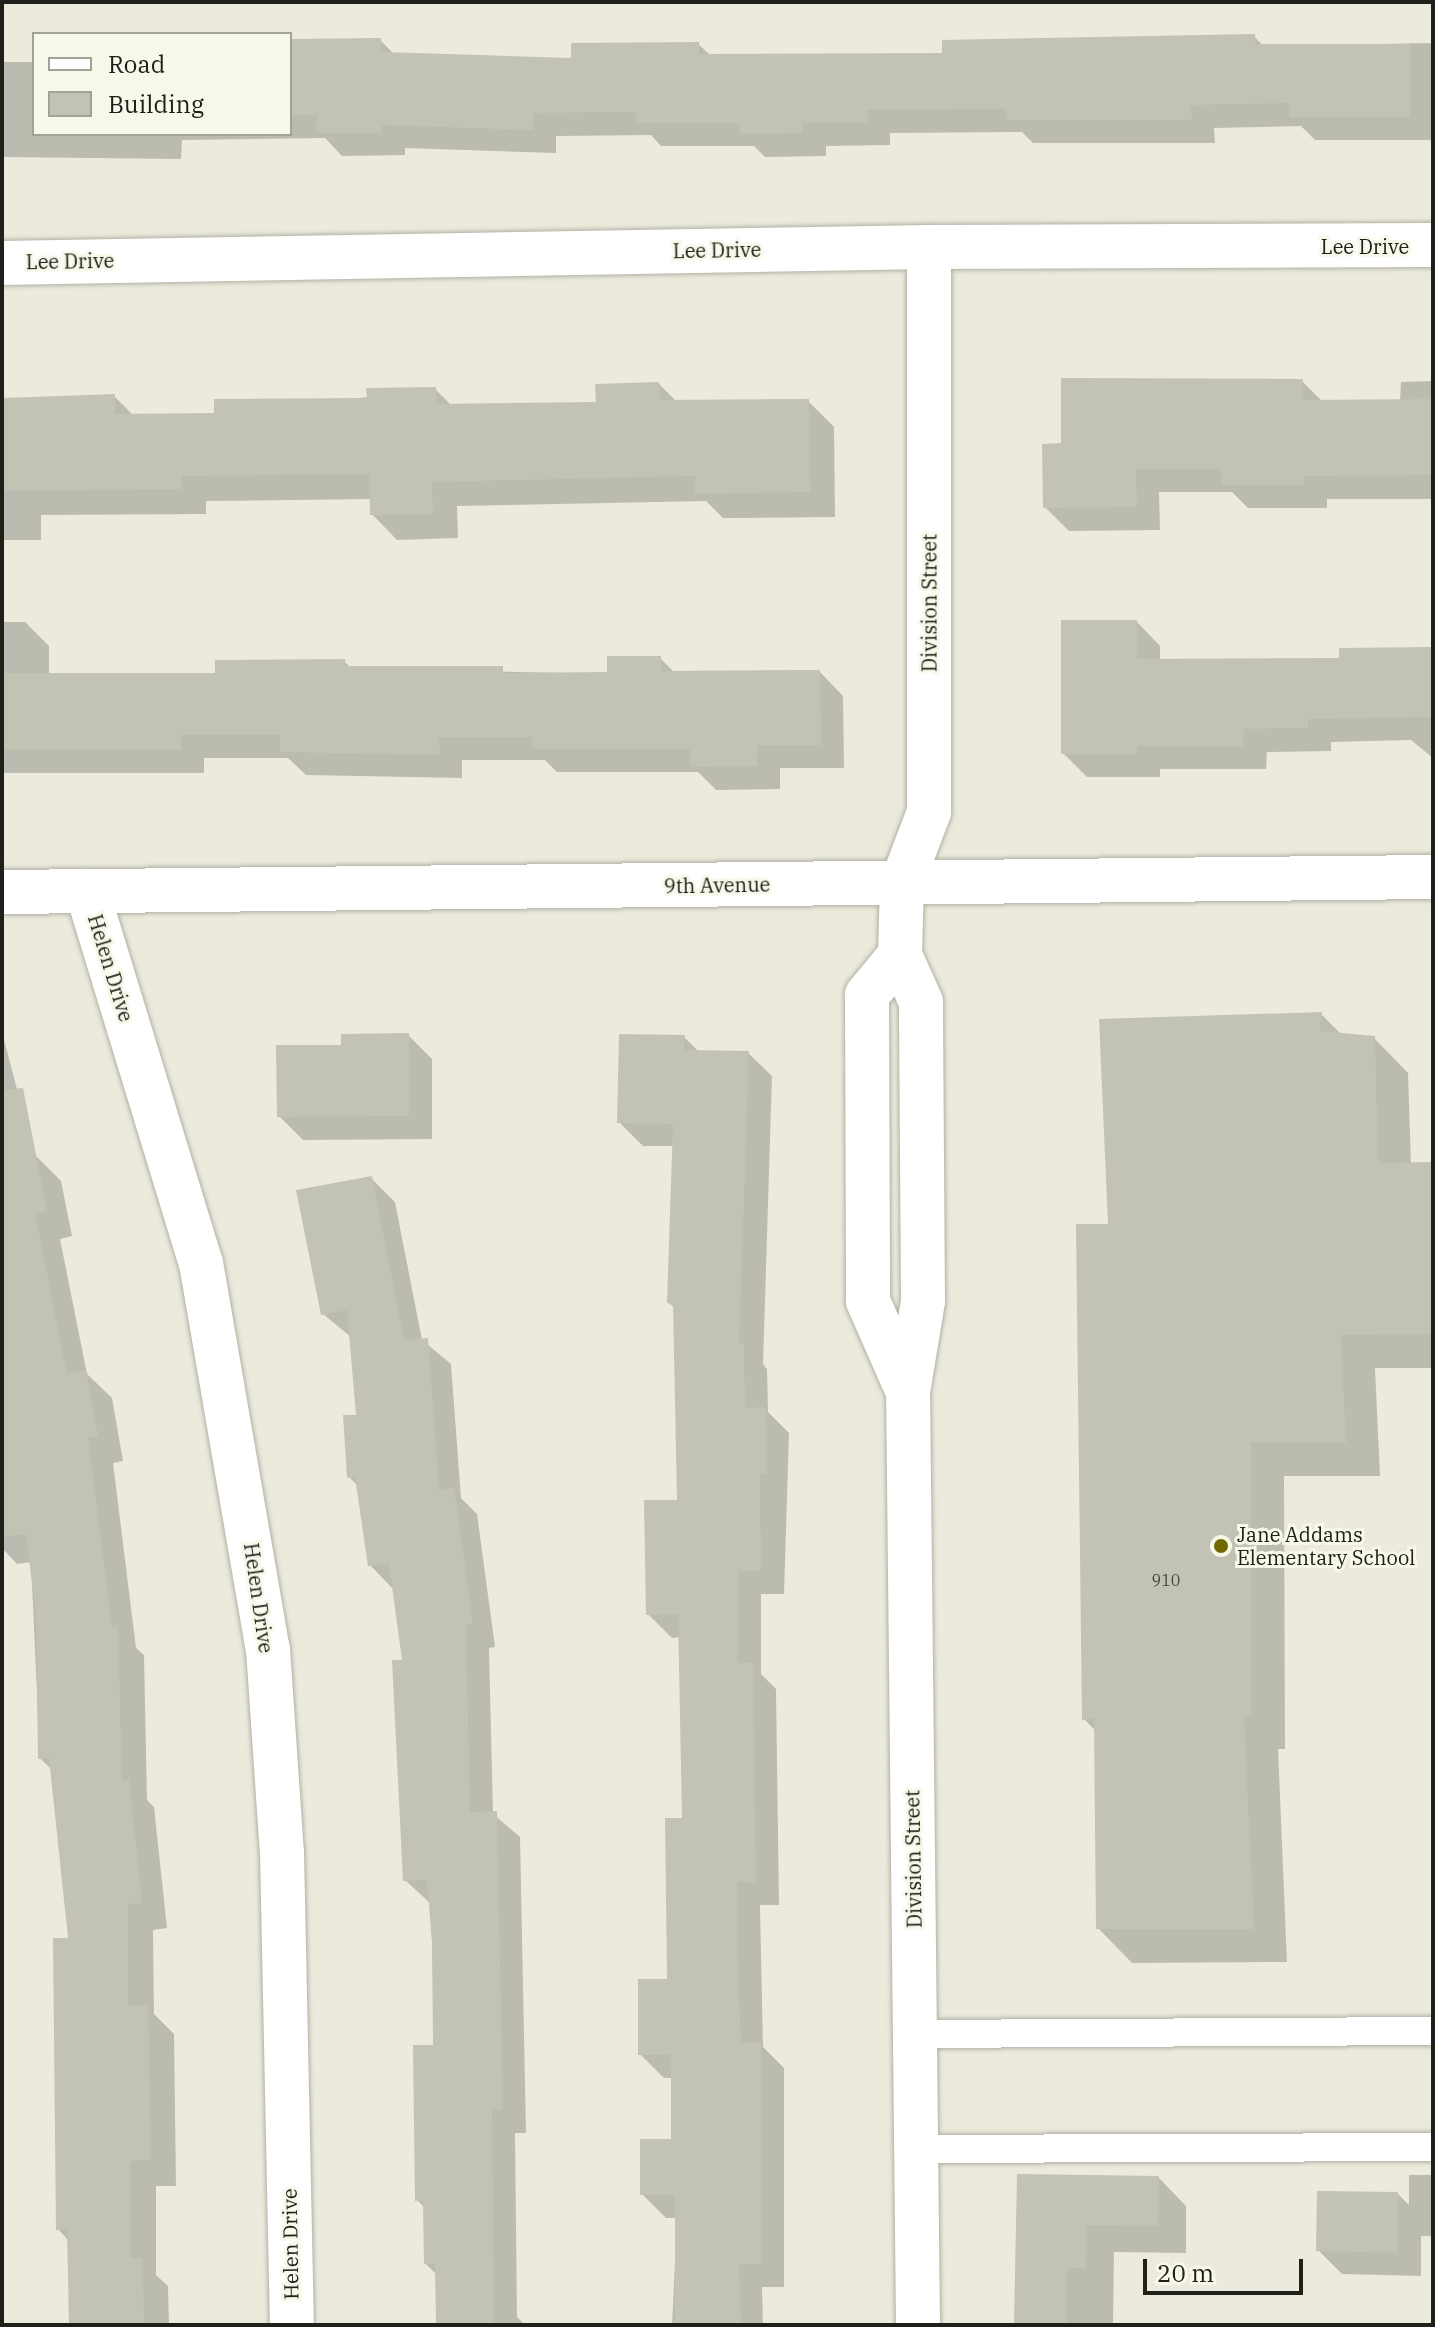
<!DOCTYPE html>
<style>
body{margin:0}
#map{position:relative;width:1435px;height:2327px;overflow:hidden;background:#ebeadd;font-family:"IBM Plex Serif",serif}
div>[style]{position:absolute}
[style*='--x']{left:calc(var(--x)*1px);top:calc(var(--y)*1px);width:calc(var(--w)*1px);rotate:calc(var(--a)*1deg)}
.shadow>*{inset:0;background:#0003}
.building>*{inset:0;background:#c2c2b5}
.roads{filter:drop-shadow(0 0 2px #b2b1a4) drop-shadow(0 0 2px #b2b1a4)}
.service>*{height:28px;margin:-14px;padding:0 14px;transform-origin:14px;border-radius:14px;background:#fff}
.minor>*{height:44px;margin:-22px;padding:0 22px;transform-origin:22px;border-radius:22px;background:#fff}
.tertiary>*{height:44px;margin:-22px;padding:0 22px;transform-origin:22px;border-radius:22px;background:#fff}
.dots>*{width:22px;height:22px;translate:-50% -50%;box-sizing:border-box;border:4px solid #f8f8ea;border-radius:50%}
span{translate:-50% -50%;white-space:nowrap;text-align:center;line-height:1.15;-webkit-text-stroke:6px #f8f8ea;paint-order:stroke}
.number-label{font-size:16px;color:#484842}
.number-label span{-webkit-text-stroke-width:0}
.street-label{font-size:20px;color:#20201b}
.poi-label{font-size:20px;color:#20201b}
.left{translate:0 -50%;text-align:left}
.frame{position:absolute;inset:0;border:4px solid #20201b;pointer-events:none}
.legend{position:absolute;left:32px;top:32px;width:260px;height:104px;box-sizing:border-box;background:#f8f8ea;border:2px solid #a2a297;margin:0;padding:10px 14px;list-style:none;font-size:24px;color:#20201b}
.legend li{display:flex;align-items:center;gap:16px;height:40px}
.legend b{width:40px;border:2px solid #a2a297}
.scale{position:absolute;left:1143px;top:2259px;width:160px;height:36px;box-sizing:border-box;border:4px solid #20201b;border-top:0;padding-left:10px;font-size:24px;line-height:28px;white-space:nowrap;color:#20201b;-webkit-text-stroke:6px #f8f8ea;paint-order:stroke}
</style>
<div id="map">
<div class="shadow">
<i style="clip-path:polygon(1254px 36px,1263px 46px,1433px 43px,1433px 140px,1315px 140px,1301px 126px,1214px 128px,1215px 143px,1033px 143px,1022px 132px,890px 133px,890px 145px,826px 146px,826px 156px,765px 157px,754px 146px,661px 146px,651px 135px,556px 136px,556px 153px,405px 148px,405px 155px,342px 156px,325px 138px,182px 140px,181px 159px,2px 157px,2px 62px,34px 62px,34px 134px,290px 134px,290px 41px,380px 40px,394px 54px,573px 60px,698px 44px,710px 55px,944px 55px)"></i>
<i style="clip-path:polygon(1302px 381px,1323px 402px,1400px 401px,1401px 382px,1433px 381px,1433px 499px,1327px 499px,1327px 508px,1248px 508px,1232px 492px,1159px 492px,1160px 530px,1069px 531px,1045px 507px,1063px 445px)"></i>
<i style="clip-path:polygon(659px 384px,677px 402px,808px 401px,834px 427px,835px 517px,723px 518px,706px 501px,457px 506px,458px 538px,397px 540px,372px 514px,371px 499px,206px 501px,206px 514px,41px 515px,41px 540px,2px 540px,2px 399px,114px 396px,134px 416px,216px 415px,435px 389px,452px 406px,598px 404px)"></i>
<i style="clip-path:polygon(2px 622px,25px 622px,49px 646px,49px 675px,217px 675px,344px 661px,351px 668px,609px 674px,660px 658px,675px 673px,820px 672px,843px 696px,844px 768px,780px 768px,780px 789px,716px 790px,698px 772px,557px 772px,545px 760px,462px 760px,462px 778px,306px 775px,288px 758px,204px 758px,204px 773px,2px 773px)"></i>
<i style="clip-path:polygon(1137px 622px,1160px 646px,1160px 661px,1341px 660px,1433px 649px,1433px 758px,1411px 740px,1331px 742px,1331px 751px,1267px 752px,1266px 769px,1160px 769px,1160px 777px,1087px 777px,1063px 753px)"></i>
<i style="clip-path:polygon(1321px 1014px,1342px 1035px,1374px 1038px,1408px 1073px,1411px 1164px,1433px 1164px,1433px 1368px,1375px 1368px,1380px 1476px,1284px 1476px,1285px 1749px,1278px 1749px,1287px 1962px,1132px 1963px,1098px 1928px,1096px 1731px,1084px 1719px,1110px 1226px)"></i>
<i style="clip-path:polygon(2px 1032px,34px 1154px,61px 1181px,72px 1236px,60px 1239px,87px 1374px,112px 1398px,123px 1461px,113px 1463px,136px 1648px,144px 1655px,147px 1800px,154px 1807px,167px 1928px,153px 1930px,154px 2014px,174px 2034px,176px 2186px,156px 2186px,156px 2275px,168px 2286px,169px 2325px,71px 2325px,69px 2241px,58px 2229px,70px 1940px,52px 1770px,40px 1758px,31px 1562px,17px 1564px,2px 1548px)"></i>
<i style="clip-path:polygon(408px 1035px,432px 1059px,432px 1139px,303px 1140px,279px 1116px,343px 1047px)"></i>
<i style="clip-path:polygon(684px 1037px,699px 1052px,748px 1053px,772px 1076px,763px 1364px,767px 1369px,768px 1412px,789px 1433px,784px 1594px,761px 1594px,761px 1674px,776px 1689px,779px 1905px,760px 1905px,763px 2047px,784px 2068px,784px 2287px,762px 2287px,763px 2325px,672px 2325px,677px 2218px,666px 2218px,642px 2194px,673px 2141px,673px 2078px,664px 2078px,640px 2054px,670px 1981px,684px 1820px,681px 1637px,672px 1638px,648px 1614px,679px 1502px,675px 1308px,669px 1303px,674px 1146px,643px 1146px,619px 1122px)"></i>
<i style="clip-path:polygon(371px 1178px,395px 1202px,422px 1340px,451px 1364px,461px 1498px,477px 1514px,495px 1647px,489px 1648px,493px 1814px,520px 1837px,526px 2133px,515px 2133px,517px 2317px,525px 2325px,438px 2325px,437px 2275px,426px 2264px,425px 2208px,417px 2200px,435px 2047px,431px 1904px,405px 1880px,404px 1662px,394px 1590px,370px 1565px,358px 1486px,349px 1477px,358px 1417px,351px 1337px,323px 1314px)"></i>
<i style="clip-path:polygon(1409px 2175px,1433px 2175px,1433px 2236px,1421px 2236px,1421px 2276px,1342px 2274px,1318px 2250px,1398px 2194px,1409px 2205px)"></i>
<i style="clip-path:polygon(1019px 2176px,1159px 2178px,1186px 2206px,1186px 2253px,1114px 2252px,1113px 2325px,1016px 2325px)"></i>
</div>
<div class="building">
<i style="clip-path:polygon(1255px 34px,1255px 44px,1410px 44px,1410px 117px,1289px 117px,1289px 103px,1191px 105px,1192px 120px,1007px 120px,1006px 109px,867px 110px,868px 122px,803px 123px,803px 133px,740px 134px,740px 123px,635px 123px,636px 112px,533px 113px,533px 130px,382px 125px,382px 133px,316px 133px,317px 115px,290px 115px,290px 39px,381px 38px,381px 52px,571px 58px,571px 43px,699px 42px,699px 54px,942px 53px,942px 40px)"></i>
<i style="clip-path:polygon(1061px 378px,1303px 379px,1303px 400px,1433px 399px,1433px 475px,1304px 476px,1304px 485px,1222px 485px,1221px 469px,1136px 469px,1137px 507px,1043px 508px,1042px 444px,1061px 443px)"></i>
<i style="clip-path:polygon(659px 382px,660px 400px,809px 399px,810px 492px,695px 494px,695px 476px,432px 482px,433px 514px,370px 515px,369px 474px,182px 476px,182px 489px,2px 491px,2px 398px,115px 394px,115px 414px,214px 413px,214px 399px,367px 398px,366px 388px,436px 387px,437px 404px,596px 402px,595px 384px)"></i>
<i style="clip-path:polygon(1061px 620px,1137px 620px,1137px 659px,1339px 658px,1339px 648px,1433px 647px,1433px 717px,1308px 719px,1308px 728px,1244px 729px,1243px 746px,1137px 746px,1137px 754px,1061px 754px)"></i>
<i style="clip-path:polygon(607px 656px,661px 656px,661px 671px,820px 670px,821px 745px,757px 745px,757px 766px,690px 767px,690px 749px,532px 749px,532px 737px,439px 737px,440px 755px,280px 752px,280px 735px,181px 735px,181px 750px,2px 750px,2px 673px,215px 673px,215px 660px,345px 659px,345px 666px,503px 666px,503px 673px,607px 672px)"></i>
<i style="clip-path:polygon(1322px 1012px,1320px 1031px,1375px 1036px,1378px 1163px,1433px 1162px,1433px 1334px,1341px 1335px,1346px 1443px,1251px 1442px,1251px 1716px,1244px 1716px,1254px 1929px,1096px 1929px,1094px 1718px,1082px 1720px,1076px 1224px,1108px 1224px,1099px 1019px)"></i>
<i style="clip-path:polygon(409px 1033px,409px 1116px,277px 1117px,276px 1045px,341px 1045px,341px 1034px)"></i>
<i style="clip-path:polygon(619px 1034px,685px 1035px,684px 1050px,749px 1051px,739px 1344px,744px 1344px,745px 1408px,766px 1407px,767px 1473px,760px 1473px,761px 1571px,738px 1571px,738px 1663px,753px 1663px,756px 1882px,737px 1882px,738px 1978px,741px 2042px,761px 2042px,761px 2264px,739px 2264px,741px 2325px,675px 2325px,675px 2195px,640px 2195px,640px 2139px,671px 2139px,671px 2055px,638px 2055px,638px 1979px,667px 1979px,665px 1818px,682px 1818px,678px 1614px,646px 1615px,644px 1500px,677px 1500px,673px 1304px,667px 1303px,673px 1124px,617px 1123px)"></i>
<i style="clip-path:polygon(23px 1088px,47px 1211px,35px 1213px,67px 1374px,86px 1370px,98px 1436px,88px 1438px,112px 1627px,118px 1627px,122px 1780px,129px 1779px,142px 1903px,128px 1904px,128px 2006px,148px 2005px,151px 2160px,130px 2161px,131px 2258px,143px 2258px,144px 2325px,69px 2325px,67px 2230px,56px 2230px,53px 1938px,68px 1938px,49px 1758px,38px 1759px,36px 1616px,26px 1534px,2px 1537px,2px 1090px)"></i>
<i style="clip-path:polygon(372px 1176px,404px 1340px,428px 1338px,439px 1490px,454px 1488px,473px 1624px,466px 1624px,470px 1812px,497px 1811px,503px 2110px,492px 2110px,494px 2325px,436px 2325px,435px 2264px,424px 2264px,423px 2201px,415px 2201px,413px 2045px,433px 2045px,432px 1943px,427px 1880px,403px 1881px,392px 1660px,402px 1660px,389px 1564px,368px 1566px,355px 1477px,347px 1478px,343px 1415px,356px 1415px,347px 1310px,321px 1315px,296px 1190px)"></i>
<i style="clip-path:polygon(1017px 2174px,1159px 2176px,1158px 2226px,1087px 2225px,1086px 2268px,1067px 2268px,1066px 2325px,1014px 2325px)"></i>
<i style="clip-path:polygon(1317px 2191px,1398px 2192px,1398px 2253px,1316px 2251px)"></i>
</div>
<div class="roads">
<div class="service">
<i style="--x:915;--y:2034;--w:518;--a:-0.33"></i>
<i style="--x:916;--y:2149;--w:517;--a:-0.22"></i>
</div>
<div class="minor">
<i style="--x:2;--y:263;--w:927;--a:-0.99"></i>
<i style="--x:929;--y:247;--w:504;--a:-0.23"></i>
<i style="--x:87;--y:891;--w:389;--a:73"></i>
<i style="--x:201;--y:1263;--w:392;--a:80.2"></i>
<i style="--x:268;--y:1649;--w:203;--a:86.1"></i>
<i style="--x:282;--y:1852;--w:473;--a:88.8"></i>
<i style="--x:900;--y:955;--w:52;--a:129.5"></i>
<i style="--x:867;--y:995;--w:306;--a:89.8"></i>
<i style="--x:868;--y:1301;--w:99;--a:66.3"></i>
<i style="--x:918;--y:2325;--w:933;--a:-90.61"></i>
<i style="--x:908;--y:1392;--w:92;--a:-80.6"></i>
<i style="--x:923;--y:1301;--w:299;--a:-90.4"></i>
<i style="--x:921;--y:1002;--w:51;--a:-114.1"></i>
<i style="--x:900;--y:955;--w:72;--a:-88.4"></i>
<i style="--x:902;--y:883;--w:76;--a:-69.2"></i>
<i style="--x:929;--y:812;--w:565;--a:-90"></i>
</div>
<div class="tertiary">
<i style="--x:2;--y:892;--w:1431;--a:-0.6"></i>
</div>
</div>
<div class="dots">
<i style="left:1221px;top:1546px;background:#706902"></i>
</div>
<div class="number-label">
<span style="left:1166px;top:1580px">910</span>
</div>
<div class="street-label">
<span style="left:1365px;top:246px">Lee Drive</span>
<span style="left:717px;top:250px;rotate:-1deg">Lee Drive</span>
<span style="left:70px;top:261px;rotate:-1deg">Lee Drive</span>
<span style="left:929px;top:603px;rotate:-90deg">Division Street</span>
<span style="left:717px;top:885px;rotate:-1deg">9th Avenue</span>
<span style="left:111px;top:968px;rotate:73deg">Helen Drive</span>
<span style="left:259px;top:1598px;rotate:82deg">Helen Drive</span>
<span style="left:913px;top:1859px;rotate:-91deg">Division Street</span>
<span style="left:290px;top:2244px;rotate:-91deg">Helen Drive</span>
</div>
<div class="poi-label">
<span class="left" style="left:1237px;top:1546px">Jane Addams<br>Elementary School</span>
</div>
<div class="frame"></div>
<ul class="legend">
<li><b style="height:10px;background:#fff"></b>Road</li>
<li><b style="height:22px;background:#c2c2b5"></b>Building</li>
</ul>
<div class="scale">20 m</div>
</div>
